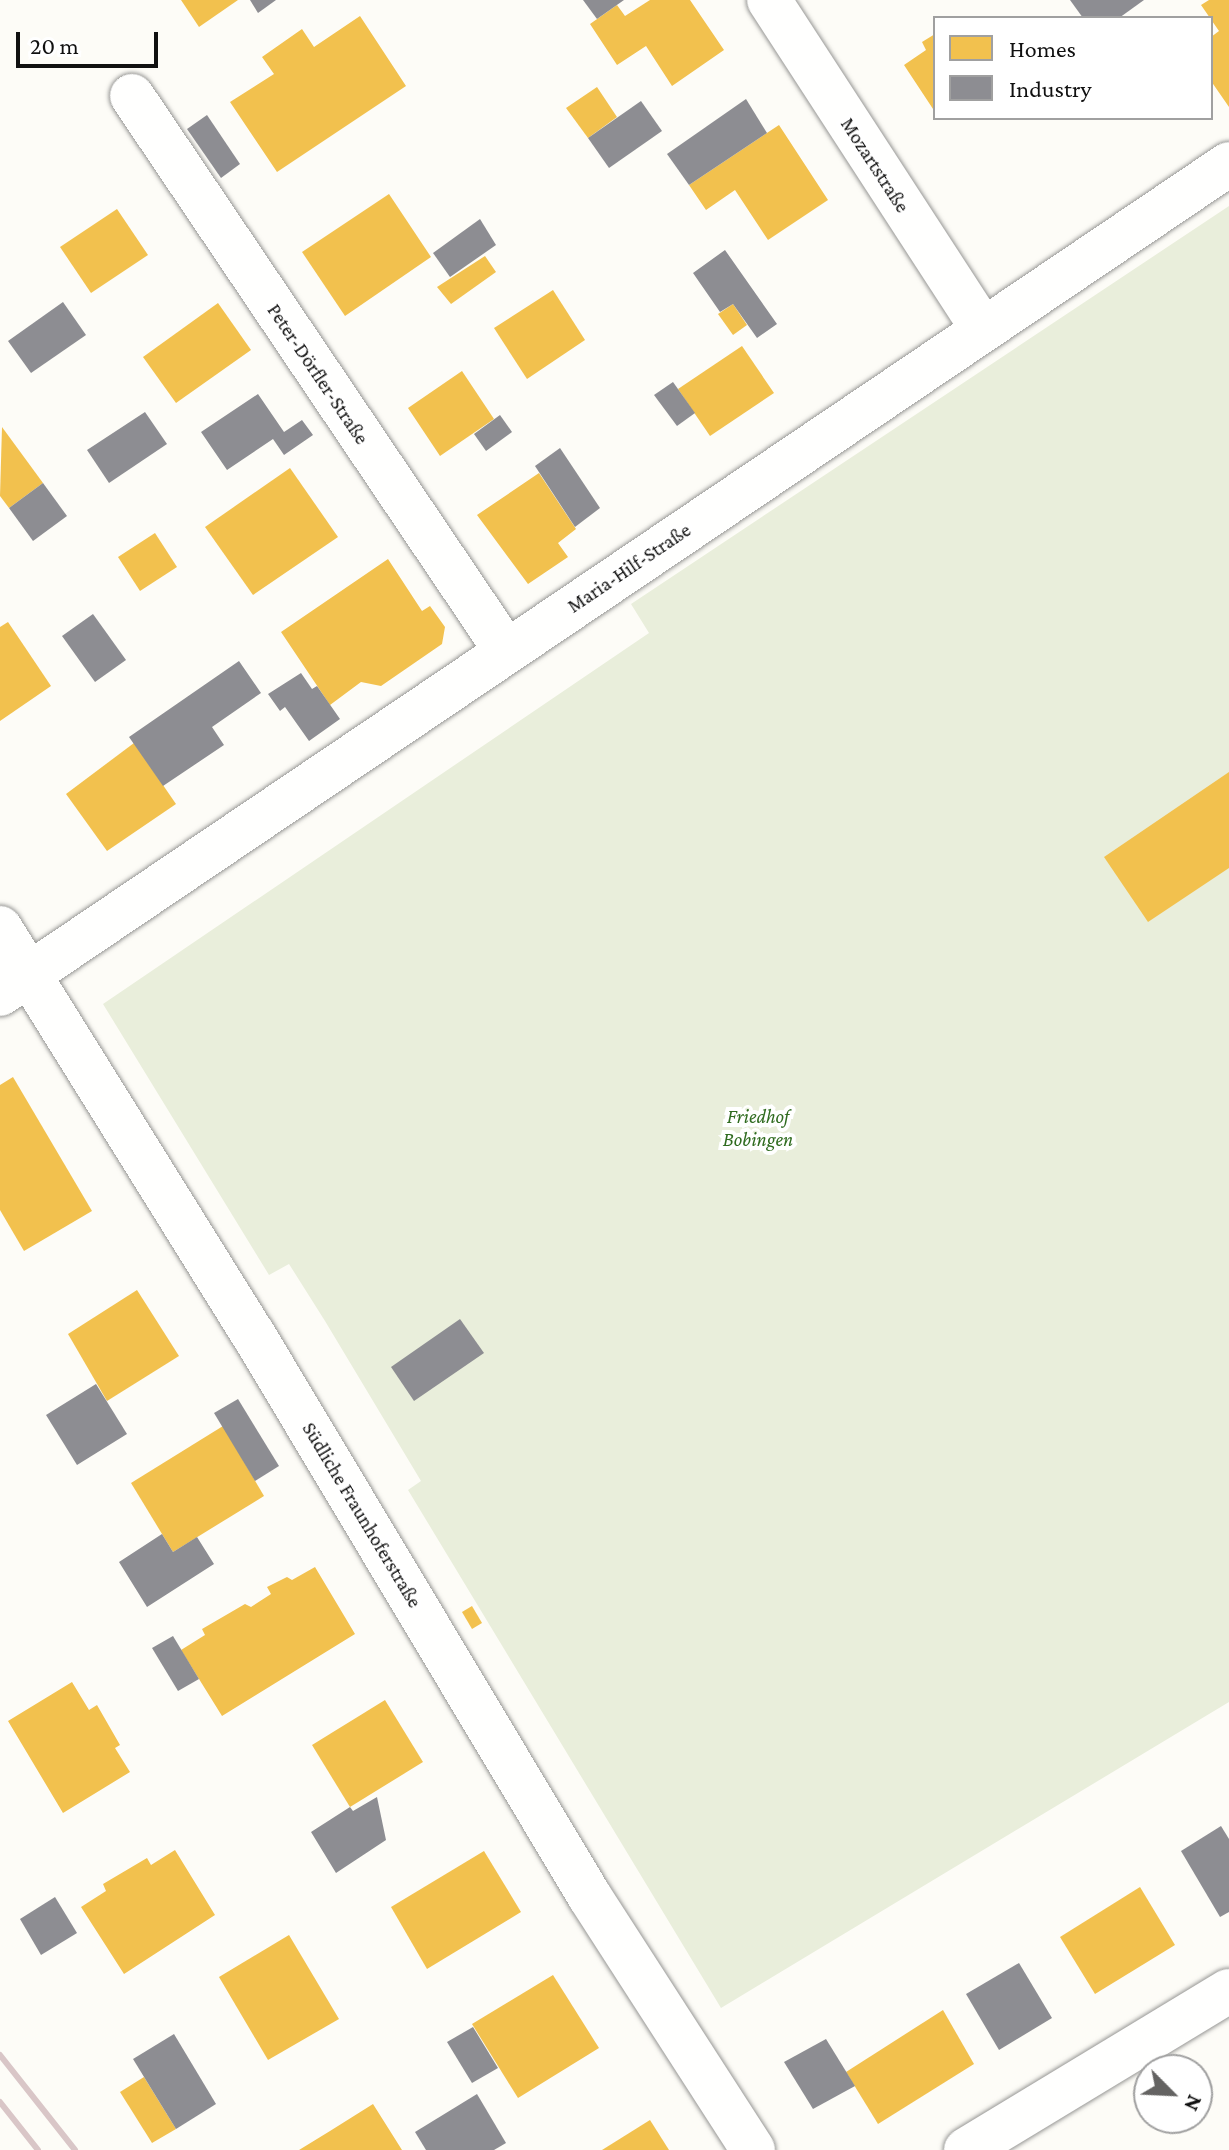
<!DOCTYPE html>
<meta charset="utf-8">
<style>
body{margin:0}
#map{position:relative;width:1229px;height:2150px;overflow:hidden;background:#fdfcf7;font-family:"Crimson Pro",serif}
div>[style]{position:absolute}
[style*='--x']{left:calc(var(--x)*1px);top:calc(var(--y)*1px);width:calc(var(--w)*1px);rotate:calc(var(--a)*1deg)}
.cemetery>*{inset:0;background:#e9eedb}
.homes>*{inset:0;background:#f2c14e}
.industry>*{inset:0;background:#8d8d92}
.roads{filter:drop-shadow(0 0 2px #979795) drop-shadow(0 0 2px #979795)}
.street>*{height:44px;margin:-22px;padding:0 22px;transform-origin:22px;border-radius:22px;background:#fffffe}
.rail>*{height:6px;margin:-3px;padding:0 3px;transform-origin:3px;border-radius:3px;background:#d9c6c7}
span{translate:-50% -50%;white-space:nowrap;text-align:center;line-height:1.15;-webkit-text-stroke:8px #fff;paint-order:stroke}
.street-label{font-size:20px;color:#111}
.park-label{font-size:20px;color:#2f6b1f;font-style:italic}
.legend{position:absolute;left:933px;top:16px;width:280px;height:104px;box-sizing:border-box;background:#fff;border:2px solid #a0a0a0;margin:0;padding:10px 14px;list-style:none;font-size:24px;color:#111}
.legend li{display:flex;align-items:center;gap:16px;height:40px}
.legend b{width:40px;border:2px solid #a0a0a0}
.north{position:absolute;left:1133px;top:2054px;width:80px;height:80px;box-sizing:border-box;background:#fff;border:2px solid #a0a0a0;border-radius:50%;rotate:114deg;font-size:22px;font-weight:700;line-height:32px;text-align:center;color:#111}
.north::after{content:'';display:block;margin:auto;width:28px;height:36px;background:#646362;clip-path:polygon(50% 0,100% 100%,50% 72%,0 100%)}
.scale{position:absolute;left:16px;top:32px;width:142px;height:36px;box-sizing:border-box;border:4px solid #111;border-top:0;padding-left:10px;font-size:24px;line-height:28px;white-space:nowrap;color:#111;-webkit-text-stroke:6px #fff;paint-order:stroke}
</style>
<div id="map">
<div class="cemetery">
<i style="clip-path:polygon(1229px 206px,1229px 1702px,721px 2008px,408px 1490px,421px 1481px,325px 1321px,289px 1264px,269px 1275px,103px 1004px,649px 633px,631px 604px)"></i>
</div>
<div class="homes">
<i style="clip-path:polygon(181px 0,238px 0,199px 27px)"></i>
<i style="clip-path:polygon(650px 0,690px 0,724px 50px,672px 86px,646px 46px,617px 65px,590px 24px,617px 5px,625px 16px)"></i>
<i style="clip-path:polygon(1209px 0,1229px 0,1229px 107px,1211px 81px,1211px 37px,1219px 31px,1201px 5px)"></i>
<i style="clip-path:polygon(360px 16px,406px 86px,277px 172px,230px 102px,274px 74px,262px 57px,302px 29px,314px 47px)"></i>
<i style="clip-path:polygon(935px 34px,935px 112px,904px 65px,926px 50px,922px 42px)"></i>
<i style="clip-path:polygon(597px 87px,617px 117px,588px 138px,566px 108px)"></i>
<i style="clip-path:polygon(779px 125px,828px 200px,768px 240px,735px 190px,706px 210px,689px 185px)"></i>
<i style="clip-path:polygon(389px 194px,431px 257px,345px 316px,302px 252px)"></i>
<i style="clip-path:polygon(117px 209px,148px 255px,91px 293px,60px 247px)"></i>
<i style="clip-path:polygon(485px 256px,496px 272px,451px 304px,437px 287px)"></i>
<i style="clip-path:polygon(553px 290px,585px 340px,527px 379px,494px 328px)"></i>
<i style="clip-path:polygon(218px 303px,251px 350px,176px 403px,143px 357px)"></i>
<i style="clip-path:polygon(733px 304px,747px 325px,733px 335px,718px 314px)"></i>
<i style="clip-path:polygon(742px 346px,774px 393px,710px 436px,678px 389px)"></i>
<i style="clip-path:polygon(462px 371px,494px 419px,440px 456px,408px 408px)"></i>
<i style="clip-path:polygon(2px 427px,43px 483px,9px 508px,0 496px)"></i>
<i style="clip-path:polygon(290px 468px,338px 537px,253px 595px,205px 527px)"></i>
<i style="clip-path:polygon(539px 473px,576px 529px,558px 543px,568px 557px,528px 584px,477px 515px)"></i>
<i style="clip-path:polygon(155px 533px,177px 567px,140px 591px,118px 557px)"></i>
<i style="clip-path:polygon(388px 559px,422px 611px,430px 606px,445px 627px,442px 644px,381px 686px,361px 682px,330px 705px,281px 632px)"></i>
<i style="clip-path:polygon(8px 622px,51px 686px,0 721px,0 627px)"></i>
<i style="clip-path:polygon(134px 743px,176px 804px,107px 851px,66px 794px)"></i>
<i style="clip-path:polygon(1229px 772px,1229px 868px,1148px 922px,1104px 857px)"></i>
<i style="clip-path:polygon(13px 1077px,92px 1211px,24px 1251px,0 1210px,0 1085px)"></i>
<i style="clip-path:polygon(137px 1290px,179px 1356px,107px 1401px,68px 1334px)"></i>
<i style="clip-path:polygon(223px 1426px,264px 1496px,173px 1552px,131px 1483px)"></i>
<i style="clip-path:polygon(315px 1567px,355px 1634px,222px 1716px,181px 1650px,205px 1635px,202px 1629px,245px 1604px,251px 1607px,271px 1594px,267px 1587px,287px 1577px,292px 1580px)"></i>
<i style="clip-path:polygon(472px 1606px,482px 1623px,472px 1629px,462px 1612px)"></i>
<i style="clip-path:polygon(72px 1682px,89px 1710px,97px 1705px,120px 1745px,115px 1748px,130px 1772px,63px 1813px,8px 1721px)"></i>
<i style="clip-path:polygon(385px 1700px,423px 1762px,350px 1807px,312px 1745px)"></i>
<i style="clip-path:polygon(175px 1850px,215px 1915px,124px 1974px,81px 1907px,106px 1891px,103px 1884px,147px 1858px,151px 1865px)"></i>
<i style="clip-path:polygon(484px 1851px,521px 1912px,427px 1969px,391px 1907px)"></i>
<i style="clip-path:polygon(1140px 1887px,1175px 1945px,1095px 1994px,1060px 1937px)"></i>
<i style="clip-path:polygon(289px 1935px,339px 2019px,268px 2060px,219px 1977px)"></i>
<i style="clip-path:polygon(553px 1975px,599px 2048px,518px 2098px,472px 2024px)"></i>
<i style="clip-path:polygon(943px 2010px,974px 2064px,878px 2124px,846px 2072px)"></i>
<i style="clip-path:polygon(144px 2077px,176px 2129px,152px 2143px,120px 2092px)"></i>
<i style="clip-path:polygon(373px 2104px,402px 2150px,299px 2150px,330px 2131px)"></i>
<i style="clip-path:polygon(650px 2120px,669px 2150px,602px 2150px)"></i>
</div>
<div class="industry">
<i style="clip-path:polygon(250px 0,276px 0,258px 13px)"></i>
<i style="clip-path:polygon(583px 0,624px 0,597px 19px)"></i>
<i style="clip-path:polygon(1070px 0,1144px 0,1119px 18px,1083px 18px)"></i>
<i style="clip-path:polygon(746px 99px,767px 133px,689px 185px,667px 154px)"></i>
<i style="clip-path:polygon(641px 101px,662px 131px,609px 168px,588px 138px)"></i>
<i style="clip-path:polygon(207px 115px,240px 164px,221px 178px,187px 129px)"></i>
<i style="clip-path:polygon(480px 219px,496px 245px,450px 277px,433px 253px)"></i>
<i style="clip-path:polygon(725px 250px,777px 324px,757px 338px,733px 304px,720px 312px,693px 273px)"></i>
<i style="clip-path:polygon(63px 302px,86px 335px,31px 373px,8px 341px)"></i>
<i style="clip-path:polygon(673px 382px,695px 413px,677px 426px,654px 395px)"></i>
<i style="clip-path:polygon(258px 394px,284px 432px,302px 420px,313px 435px,284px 455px,273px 439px,227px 470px,201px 432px)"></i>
<i style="clip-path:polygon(145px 412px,167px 444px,109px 483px,87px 450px)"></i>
<i style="clip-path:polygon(500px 415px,512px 432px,486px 451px,474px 434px)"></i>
<i style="clip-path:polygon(560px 448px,600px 508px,575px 527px,535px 466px)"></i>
<i style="clip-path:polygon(43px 483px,67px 516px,33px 541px,9px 508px)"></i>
<i style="clip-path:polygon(93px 614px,126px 660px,95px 682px,62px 636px)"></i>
<i style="clip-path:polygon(239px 661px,261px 693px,212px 727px,224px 745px,163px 786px,129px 737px)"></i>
<i style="clip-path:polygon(301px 673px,312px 689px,317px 686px,340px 719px,309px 741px,285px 707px,280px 711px,268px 694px)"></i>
<i style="clip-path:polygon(460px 1319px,484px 1353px,414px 1401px,391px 1367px)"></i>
<i style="clip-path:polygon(96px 1384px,127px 1434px,77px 1465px,46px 1415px)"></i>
<i style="clip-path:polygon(238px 1399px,279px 1466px,255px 1481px,214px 1413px)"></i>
<i style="clip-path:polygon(162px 1534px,173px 1552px,197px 1537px,214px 1564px,147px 1607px,119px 1562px)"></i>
<i style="clip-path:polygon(173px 1636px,199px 1679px,178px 1691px,152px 1648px)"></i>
<i style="clip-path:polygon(377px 1797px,386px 1840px,336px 1873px,311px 1832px,350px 1807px,353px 1811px)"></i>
<i style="clip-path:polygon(1221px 1826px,1229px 1839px,1229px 1912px,1220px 1917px,1181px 1851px)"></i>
<i style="clip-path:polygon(55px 1897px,77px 1933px,41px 1955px,20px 1919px)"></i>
<i style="clip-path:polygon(1019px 1963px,1052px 2018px,999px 2050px,966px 1994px)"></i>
<i style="clip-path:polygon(473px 2027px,498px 2068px,472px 2083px,447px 2042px)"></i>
<i style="clip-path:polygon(174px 2034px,216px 2104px,176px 2129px,133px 2059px)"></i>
<i style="clip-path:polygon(826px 2039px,855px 2086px,813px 2109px,784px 2062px)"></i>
<i style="clip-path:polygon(477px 2094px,506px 2143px,494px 2150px,426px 2150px,415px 2132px)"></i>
</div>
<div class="roads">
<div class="street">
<i style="--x:769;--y:0;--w:393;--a:57"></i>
<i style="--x:132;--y:96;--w:669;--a:56.02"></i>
<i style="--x:0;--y:928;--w:478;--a:58.1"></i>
<i style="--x:253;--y:1334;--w:656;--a:59.1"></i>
<i style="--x:590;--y:1897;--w:301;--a:57.2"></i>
<i style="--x:0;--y:994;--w:1483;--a:-34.03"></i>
<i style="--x:966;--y:2150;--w:307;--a:-31.2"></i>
</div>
</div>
<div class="rail">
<i style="--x:0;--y:2055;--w:121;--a:51.7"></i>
<i style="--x:0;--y:2102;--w:61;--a:51.6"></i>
</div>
<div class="street-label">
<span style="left:875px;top:165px;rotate:57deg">Mozartstraße</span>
<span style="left:318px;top:374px;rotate:56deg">Peter-Dörfler-Straße</span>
<span style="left:629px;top:568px;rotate:-34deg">Maria-Hilf-Straße</span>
<span style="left:362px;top:1515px;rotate:59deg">Südliche Fraunhoferstraße</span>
</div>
<div class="park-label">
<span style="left:758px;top:1128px">Friedhof<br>Bobingen</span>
</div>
<ul class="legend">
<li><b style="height:22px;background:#f2c14e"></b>Homes</li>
<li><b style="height:22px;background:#8d8d92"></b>Industry</li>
</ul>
<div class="north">N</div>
<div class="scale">20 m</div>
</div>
